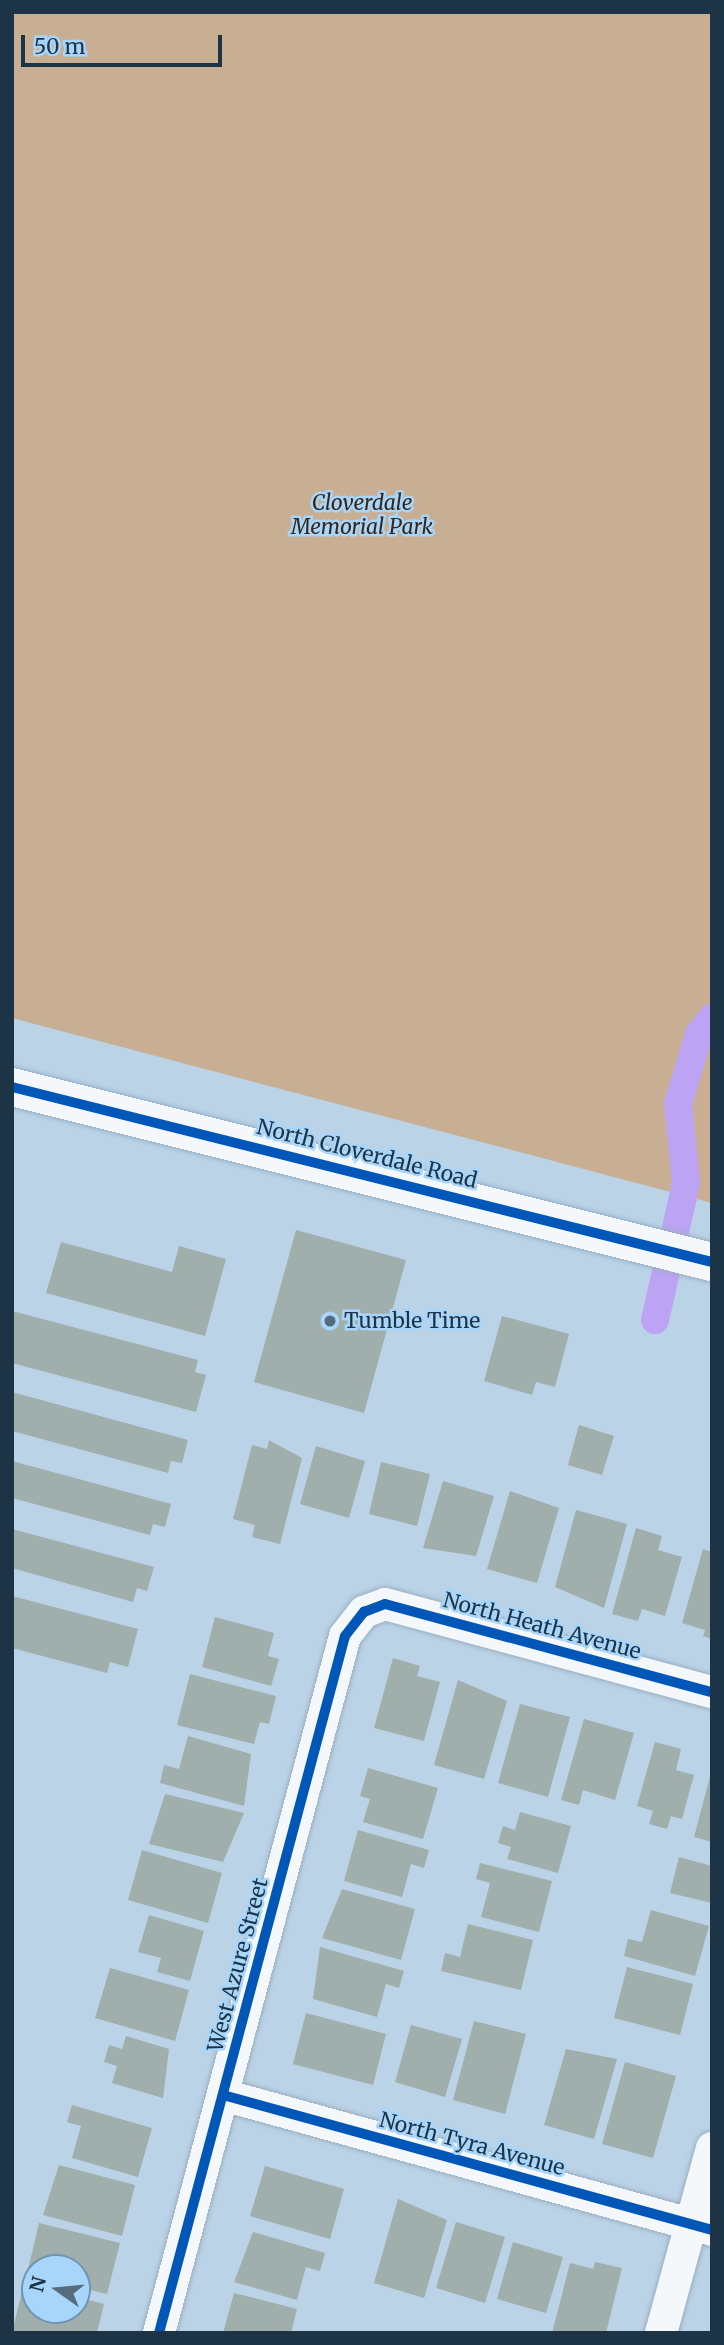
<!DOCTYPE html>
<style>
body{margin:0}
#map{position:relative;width:724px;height:2345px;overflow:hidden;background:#bbd3e7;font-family:Merriweather,serif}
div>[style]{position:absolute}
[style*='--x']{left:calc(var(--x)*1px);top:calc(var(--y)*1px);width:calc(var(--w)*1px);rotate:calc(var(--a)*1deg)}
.green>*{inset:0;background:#c8ae93}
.canal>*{height:28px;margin:-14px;padding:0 14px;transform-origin:14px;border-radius:14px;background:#bca3f4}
.building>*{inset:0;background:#a0aeac}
.roads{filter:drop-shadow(0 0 2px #9aafc1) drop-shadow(0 0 2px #9aafc1)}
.minor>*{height:32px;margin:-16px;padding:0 16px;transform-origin:16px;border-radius:16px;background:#f5f8fb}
.secondary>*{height:38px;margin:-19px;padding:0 19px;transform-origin:19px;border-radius:19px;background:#f5f8fb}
.cycleway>*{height:10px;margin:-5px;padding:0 5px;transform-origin:5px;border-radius:5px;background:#0057b8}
.dots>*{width:19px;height:19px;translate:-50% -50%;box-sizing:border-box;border:4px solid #a8d5fa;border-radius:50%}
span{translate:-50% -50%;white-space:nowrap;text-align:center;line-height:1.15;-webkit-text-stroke:5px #a8d5fa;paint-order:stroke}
.park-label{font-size:21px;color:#382717;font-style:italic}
.street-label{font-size:21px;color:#1d3446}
.poi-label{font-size:21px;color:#1d3446}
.left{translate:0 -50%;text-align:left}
.frame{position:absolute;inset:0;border:14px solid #1d3446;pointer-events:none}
.north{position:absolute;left:21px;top:2254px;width:70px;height:70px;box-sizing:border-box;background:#a8d5fa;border:2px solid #7095b2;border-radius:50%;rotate:285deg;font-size:19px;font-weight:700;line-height:28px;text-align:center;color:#1d3446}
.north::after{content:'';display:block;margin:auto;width:24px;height:32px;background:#546c7e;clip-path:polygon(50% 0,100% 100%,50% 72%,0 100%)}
.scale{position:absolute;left:21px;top:35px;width:201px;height:32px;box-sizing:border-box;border:4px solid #1d3446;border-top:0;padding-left:9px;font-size:21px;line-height:24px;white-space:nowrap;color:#1d3446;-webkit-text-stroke:5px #a8d5fa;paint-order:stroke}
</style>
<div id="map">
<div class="green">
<i style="clip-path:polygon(12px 12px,712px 12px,712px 1203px,12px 1018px)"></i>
</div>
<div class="canal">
<i style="--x:655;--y:1320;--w:140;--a:-77.2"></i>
<i style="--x:686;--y:1183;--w:79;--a:-95.8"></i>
<i style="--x:678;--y:1104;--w:73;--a:-73.3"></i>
<i style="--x:699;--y:1034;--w:21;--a:-51"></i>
</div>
<div class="building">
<i style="clip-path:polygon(296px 1230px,406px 1260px,364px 1413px,254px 1382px)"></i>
<i style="clip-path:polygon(61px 1242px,172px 1272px,179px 1246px,226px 1259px,205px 1336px,46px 1293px)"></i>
<i style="clip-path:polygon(12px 1311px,198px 1360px,195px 1372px,206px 1375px,196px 1412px,12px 1363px)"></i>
<i style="clip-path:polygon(502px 1316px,569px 1334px,555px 1387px,536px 1382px,532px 1395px,484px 1381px)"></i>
<i style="clip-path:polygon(12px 1392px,188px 1440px,182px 1463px,171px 1461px,168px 1473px,12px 1431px)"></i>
<i style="clip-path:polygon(579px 1425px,614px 1436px,602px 1475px,568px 1465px)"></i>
<i style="clip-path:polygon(269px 1440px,302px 1458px,280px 1544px,252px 1537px,255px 1525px,233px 1519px,252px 1445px,267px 1449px)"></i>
<i style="clip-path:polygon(316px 1446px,365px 1461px,349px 1518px,300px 1504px)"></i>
<i style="clip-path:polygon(12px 1461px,171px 1504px,165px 1527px,153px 1524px,150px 1535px,12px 1498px)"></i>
<i style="clip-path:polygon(381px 1462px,430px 1474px,417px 1526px,369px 1514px)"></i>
<i style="clip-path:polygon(443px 1481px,494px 1496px,476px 1556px,423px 1548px)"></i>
<i style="clip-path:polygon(510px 1491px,559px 1508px,537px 1583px,487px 1569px)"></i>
<i style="clip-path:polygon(576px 1510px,627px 1524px,604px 1608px,555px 1587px)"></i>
<i style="clip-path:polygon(636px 1528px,662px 1536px,658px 1550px,682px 1557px,665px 1616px,642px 1609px,638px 1621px,612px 1614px)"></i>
<i style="clip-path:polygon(12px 1529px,154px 1567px,147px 1591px,137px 1588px,133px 1602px,12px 1568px)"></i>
<i style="clip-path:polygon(703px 1549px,712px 1552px,712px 1639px,703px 1636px,705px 1630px,682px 1623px)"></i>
<i style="clip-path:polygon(12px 1596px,138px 1629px,128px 1667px,110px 1662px,107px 1673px,12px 1648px)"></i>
<i style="clip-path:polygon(215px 1617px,274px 1633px,268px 1656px,279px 1659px,271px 1686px,202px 1667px)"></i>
<i style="clip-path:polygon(393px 1658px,420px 1666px,417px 1676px,440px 1682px,424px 1741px,374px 1728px)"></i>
<i style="clip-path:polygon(190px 1674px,276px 1696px,269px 1724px,260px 1722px,254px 1744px,177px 1725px)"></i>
<i style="clip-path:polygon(458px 1680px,507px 1701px,484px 1779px,434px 1765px)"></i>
<i style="clip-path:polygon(520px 1704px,570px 1717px,548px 1797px,498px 1783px)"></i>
<i style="clip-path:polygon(584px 1719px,634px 1733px,615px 1800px,583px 1790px,579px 1805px,561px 1800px)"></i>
<i style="clip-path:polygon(188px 1736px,251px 1754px,244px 1806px,160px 1783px,164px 1765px,179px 1769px)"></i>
<i style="clip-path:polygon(655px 1742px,681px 1749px,676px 1770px,694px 1775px,682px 1819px,671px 1816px,667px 1829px,649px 1824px,653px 1811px,637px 1806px)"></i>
<i style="clip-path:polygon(368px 1768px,438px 1788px,423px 1839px,363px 1822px,370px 1799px,360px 1796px)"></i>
<i style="clip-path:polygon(711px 1773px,712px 1773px,712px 1842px,694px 1837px)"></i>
<i style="clip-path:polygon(165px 1794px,244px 1813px,223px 1862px,149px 1844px)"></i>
<i style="clip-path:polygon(520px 1812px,571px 1826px,558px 1873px,507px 1859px,511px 1847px,498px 1843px,503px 1826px,515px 1830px)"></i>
<i style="clip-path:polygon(358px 1830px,429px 1850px,424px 1868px,411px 1864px,402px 1897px,344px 1881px)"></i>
<i style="clip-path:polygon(142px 1850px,222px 1873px,208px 1923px,128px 1900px)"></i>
<i style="clip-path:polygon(679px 1857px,712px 1866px,712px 1903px,670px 1893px)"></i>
<i style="clip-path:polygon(480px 1863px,552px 1881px,539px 1932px,481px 1917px,490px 1883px,476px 1879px)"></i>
<i style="clip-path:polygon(342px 1889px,415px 1909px,401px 1960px,322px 1938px)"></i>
<i style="clip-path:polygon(651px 1910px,709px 1926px,695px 1976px,624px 1956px,628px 1939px,642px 1942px)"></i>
<i style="clip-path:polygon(149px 1915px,204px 1931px,190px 1981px,157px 1972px,161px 1958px,138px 1952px)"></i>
<i style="clip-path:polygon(468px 1924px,533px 1940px,521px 1990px,441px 1971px,445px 1953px,460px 1957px)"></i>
<i style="clip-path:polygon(320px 1947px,404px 1971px,399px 1988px,386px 1984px,377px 2017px,313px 1999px)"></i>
<i style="clip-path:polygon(627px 1967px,693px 1984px,680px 2035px,614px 2018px)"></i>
<i style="clip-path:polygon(110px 1968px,189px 1990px,175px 2041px,95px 2018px)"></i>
<i style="clip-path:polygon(306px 2013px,386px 2034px,373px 2085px,293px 2064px)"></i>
<i style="clip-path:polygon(474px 2021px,526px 2034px,505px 2114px,453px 2100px)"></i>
<i style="clip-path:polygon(411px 2025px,462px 2039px,445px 2097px,395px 2082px)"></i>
<i style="clip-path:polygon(126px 2036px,169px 2049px,163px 2098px,112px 2083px,117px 2066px,104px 2062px,109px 2045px,122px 2049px)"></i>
<i style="clip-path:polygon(566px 2049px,617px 2059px,594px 2139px,544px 2125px)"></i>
<i style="clip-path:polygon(625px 2062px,676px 2076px,653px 2158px,602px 2144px)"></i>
<i style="clip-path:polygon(72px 2105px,152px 2128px,138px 2177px,72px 2158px,81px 2126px,67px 2122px)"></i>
<i style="clip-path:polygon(59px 2165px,135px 2185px,122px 2236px,43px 2215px)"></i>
<i style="clip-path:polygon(265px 2166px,344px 2189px,330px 2239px,250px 2216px)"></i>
<i style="clip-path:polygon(398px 2199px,447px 2220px,424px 2298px,374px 2283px)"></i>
<i style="clip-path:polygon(456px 2222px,505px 2237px,485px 2303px,436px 2288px)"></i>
<i style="clip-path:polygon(39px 2223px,120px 2243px,107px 2294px,77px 2287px,77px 2268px,35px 2268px,35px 2276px,27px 2274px)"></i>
<i style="clip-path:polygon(253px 2232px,325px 2253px,320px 2271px,306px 2267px,297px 2300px,234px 2282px)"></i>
<i style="clip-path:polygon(513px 2242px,563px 2257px,546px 2313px,497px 2299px)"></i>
<i style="clip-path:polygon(595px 2262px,622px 2268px,606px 2333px,552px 2333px,570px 2263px,593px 2269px)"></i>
<i style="clip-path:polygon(24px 2283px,35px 2286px,35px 2310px,77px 2310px,77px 2297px,104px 2304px,97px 2333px,12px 2333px)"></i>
<i style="clip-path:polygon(234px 2293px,297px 2309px,291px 2333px,223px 2333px)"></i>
</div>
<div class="roads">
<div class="minor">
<i style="--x:223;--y:2095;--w:507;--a:15.43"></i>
<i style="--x:159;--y:2333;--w:721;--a:-75.06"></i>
<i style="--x:345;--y:1636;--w:31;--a:-52"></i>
<i style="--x:364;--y:1612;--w:22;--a:-21"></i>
<i style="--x:385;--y:1604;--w:339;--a:15.1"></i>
<i style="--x:661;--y:2333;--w:192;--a:-74.6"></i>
</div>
<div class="secondary">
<i style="--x:12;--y:1087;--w:722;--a:14.04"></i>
</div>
</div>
<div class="cycleway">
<i style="--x:12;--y:1087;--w:722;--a:14.04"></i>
<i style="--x:223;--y:2095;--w:507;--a:15.43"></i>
<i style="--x:159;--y:2333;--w:721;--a:-75.06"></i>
<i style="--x:345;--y:1636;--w:31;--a:-52"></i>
<i style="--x:364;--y:1612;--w:22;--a:-21"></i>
<i style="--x:385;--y:1604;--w:339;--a:15.1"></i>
</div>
<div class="dots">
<i style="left:330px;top:1321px;background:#546c7e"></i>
</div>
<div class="park-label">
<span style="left:362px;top:515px">Cloverdale<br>Memorial Park</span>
</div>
<div class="street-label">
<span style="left:367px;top:1154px;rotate:14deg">North Cloverdale Road</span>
<span style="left:542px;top:1626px;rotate:15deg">North Heath Avenue</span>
<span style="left:238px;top:1965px;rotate:-75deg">West Azure Street</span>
<span style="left:472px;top:2144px;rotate:15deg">North Tyra Avenue</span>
</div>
<div class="poi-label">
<span class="left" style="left:344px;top:1321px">Tumble Time</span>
</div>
<div class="frame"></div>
<div class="north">N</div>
<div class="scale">50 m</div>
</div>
